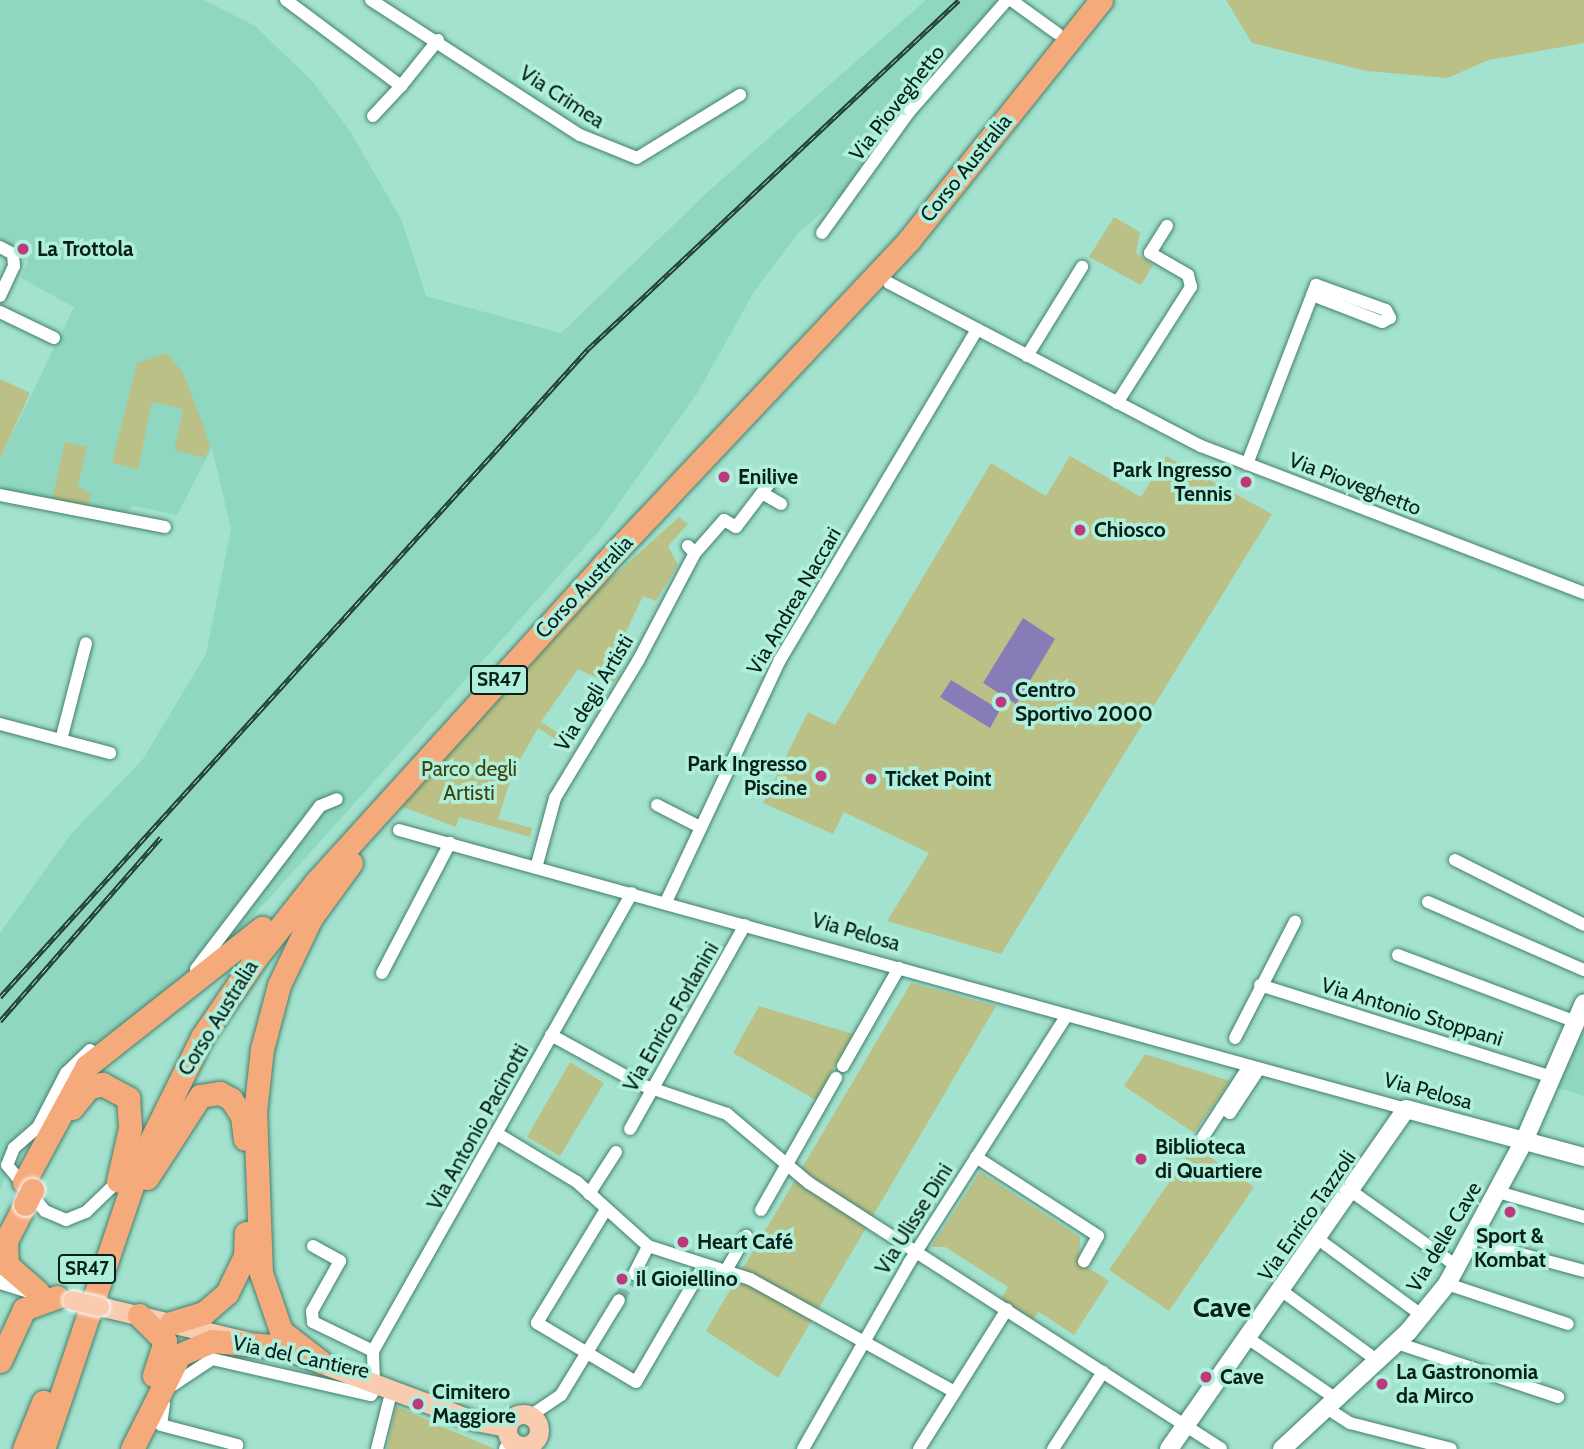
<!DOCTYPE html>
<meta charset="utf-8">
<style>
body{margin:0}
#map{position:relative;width:1584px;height:1449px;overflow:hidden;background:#a3e2ce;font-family:Cabin,sans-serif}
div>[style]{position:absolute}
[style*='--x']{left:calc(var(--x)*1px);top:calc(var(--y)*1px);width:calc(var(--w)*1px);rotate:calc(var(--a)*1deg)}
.built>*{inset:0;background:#90d7c1}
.green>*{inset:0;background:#bbc186}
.water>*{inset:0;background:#877bb8}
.street-tunnel>*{height:12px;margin-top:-6px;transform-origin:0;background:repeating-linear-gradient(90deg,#84bbaa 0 12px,transparent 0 18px)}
.roads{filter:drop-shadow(0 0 2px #43806e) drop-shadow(0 0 2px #43806e)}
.street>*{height:12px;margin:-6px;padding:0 6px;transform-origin:6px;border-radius:6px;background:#fff}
.secondary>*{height:18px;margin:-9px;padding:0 9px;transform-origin:9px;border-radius:9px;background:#fff}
.primary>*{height:19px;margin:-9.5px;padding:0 9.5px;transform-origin:9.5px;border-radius:9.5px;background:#f9ccb0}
.primary>.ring{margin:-9.5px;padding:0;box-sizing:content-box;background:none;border:19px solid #f9ccb0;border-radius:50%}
.highway>*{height:23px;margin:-11.5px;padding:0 11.5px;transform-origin:11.5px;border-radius:11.5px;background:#f5aa7c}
.rail>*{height:5px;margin-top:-2.5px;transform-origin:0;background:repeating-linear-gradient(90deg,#b0efdb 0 8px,#214037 0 16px);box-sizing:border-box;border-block:2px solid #214037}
.bridges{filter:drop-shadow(0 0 2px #fff) drop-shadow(0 0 2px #fff)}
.primary-bridge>*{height:19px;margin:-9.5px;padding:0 9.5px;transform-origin:9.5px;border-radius:9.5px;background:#f9ccb0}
.highway-bridge>*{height:23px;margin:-11.5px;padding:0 11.5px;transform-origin:11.5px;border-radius:11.5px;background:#f5aa7c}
.dots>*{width:19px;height:19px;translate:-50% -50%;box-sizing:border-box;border:4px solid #b0efdb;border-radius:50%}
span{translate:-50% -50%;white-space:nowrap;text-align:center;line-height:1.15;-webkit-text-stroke:7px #b0efdb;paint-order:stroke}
.shield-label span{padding:2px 5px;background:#b0efdb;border:2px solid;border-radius:5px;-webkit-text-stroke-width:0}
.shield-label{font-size:19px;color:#072019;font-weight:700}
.street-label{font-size:21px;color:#072019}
.poi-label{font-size:21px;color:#072019;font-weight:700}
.left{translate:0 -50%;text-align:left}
.right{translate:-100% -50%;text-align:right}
.park-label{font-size:21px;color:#3f420c}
.district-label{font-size:28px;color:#072019;font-weight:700}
</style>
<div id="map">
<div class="built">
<i style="clip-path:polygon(0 0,204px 0,255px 26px,313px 82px,350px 131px,402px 221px,426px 296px,561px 333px,712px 188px,926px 0,1003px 0,906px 99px,840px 198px,799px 232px,755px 290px,698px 392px,600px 530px,228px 944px,86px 1056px,38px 1138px,15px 1154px,0 1190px,0 933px,71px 834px,143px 759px,206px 654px,231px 529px,212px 448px,177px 515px,134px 506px,124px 514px,0 490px,0 459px,74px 307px,21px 278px,28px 261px,0 244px)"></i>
<i style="clip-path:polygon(1584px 1026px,1584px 1096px,1558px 1088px)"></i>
</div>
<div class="green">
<i style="clip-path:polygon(1226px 0,1584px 0,1584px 43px,1489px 60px,1447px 78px,1367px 71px,1252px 43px)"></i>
<i style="clip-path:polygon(1114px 217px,1140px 232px,1136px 253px,1153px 265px,1141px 285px,1089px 257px)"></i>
<i style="clip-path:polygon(167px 353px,183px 373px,204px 427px,210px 447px,205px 458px,174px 450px,183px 409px,152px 402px,138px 470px,112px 462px,137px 363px)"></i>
<i style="clip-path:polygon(0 379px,30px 393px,0 459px)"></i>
<i style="clip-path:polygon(65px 442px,87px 447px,78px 485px,91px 495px,88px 507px,52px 500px)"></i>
<i style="clip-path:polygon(1070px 456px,1141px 497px,1166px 456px,1272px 514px,1001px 954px,887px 921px,929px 853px,844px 812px,833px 834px,763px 803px,808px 712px,835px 725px,991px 463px,1046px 496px)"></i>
<i style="clip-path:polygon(679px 517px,688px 524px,668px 546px,678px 565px,656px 601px,643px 596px,611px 663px,621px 670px,612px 685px,578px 669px,541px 722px,575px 744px,572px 750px,538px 728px,513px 772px,498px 819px,532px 828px,530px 837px,459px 817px,456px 827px,398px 805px,586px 601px)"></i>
<i style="clip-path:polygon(911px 983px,996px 1006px,778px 1378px,706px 1331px)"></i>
<i style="clip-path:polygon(759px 1006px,853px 1034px,816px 1100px,733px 1053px)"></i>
<i style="clip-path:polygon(1145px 1054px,1230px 1081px,1194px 1133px,1124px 1086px)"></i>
<i style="clip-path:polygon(570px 1062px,604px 1083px,560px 1156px,527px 1137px)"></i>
<i style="clip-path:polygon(1194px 1146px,1254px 1187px,1169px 1311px,1109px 1270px)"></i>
<i style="clip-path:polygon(980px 1172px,1080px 1237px,1079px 1262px,1109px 1281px,1074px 1335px,1039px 1312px,1033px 1319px,1001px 1299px,1008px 1287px,945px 1247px,931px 1247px)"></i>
<i style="clip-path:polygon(396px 1406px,443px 1427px,495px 1449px,387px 1449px)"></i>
</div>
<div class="water">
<i style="clip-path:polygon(1023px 618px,1055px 639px,1016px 704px,983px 683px)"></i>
<i style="clip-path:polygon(951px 680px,1000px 710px,990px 728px,940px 697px)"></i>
</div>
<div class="street-tunnel">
<i style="--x:619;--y:1300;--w:30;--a:-60"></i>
</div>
<div class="roads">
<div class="street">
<i style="--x:286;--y:0;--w:144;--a:36.8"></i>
<i style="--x:401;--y:86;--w:59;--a:-51.2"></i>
<i style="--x:371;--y:0;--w:249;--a:32.9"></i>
<i style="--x:580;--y:135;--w:61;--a:22"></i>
<i style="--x:637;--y:158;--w:121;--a:-31.5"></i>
<i style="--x:1011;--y:0;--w:57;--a:35.7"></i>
<i style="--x:373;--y:116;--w:41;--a:-47"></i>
<i style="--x:822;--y:233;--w:149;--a:-54.3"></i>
<i style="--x:909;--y:112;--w:149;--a:-48.8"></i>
<i style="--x:0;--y:247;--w:15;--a:28"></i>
<i style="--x:13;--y:254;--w:12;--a:85"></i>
<i style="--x:14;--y:266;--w:33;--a:115"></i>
<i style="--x:889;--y:283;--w:352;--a:27.6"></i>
<i style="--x:1201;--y:446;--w:410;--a:21"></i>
<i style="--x:0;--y:312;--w:60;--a:25.7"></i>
<i style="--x:1027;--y:356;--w:105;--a:-58.3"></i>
<i style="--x:1117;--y:403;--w:138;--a:-57.5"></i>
<i style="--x:1191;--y:287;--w:12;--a:-104"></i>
<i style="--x:1188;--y:275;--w:44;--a:-149.9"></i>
<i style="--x:1150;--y:253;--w:32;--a:-58"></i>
<i style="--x:1247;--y:464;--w:192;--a:-68.9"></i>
<i style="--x:1316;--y:285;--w:74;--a:19.7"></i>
<i style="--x:1386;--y:310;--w:9;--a:63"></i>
<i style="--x:1390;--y:318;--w:9;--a:153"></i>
<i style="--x:1382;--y:322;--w:75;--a:-158.9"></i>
<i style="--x:762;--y:493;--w:22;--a:30"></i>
<i style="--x:0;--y:495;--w:168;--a:11"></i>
<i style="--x:695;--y:553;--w:44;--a:-48.7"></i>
<i style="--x:724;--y:520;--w:14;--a:30"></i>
<i style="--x:736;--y:527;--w:58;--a:-52.7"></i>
<i style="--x:0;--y:724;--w:114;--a:14.8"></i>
<i style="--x:61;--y:740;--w:100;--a:-75.5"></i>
<i style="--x:657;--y:805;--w:48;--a:27.1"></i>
<i style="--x:399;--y:830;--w:1045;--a:15.49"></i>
<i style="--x:1455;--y:860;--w:144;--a:26.7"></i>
<i style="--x:536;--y:868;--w:73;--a:-74.8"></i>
<i style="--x:555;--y:798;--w:160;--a:-58.8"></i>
<i style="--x:638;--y:661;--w:122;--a:-62.2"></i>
<i style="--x:695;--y:553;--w:10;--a:-135"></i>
<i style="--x:666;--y:902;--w:268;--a:-64.8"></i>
<i style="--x:780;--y:660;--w:385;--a:-59.2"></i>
<i style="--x:1428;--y:902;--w:170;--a:23.6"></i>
<i style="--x:1398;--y:955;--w:190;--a:20.6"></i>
<i style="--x:196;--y:969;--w:205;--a:-52.7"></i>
<i style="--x:320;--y:806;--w:18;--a:-22"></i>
<i style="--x:382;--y:973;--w:147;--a:-62.4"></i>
<i style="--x:1260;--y:985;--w:306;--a:17.5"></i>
<i style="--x:551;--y:1035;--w:104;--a:28.8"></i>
<i style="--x:642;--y:1085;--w:90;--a:18.8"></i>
<i style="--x:727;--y:1114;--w:107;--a:40.1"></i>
<i style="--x:809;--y:1183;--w:490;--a:32.8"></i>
<i style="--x:1235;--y:1038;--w:131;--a:-62.7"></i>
<i style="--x:90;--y:1050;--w:33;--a:136"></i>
<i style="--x:66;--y:1073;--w:61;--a:117.4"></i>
<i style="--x:38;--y:1127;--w:32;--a:139"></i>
<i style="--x:14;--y:1148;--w:18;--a:112"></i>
<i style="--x:7;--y:1165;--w:60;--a:50.4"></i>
<i style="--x:45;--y:1211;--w:23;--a:23"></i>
<i style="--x:66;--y:1220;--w:22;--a:-22"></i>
<i style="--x:86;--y:1212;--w:45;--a:-44.1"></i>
<i style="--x:843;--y:1066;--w:113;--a:-60.3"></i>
<i style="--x:1249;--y:1066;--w:50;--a:122.7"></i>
<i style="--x:1222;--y:1108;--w:9;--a:32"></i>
<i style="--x:1230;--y:1113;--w:53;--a:-56.6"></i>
<i style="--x:630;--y:1129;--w:234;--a:-60.6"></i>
<i style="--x:496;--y:1133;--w:95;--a:31.2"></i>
<i style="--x:577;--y:1182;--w:96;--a:42"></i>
<i style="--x:648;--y:1246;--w:107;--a:17.9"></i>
<i style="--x:750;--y:1279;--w:234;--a:28.9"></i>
<i style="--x:1203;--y:1137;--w:35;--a:-57"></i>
<i style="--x:976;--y:1157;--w:145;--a:32.9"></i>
<i style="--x:1098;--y:1236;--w:29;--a:119"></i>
<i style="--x:1351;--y:1191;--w:131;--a:35.4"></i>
<i style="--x:1498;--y:1192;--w:90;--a:16.2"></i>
<i style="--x:589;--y:1194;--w:50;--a:-57.3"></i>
<i style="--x:761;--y:1210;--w:152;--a:-60.4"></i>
<i style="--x:605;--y:1211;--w:131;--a:121.3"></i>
<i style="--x:537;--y:1323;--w:115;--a:30.8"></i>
<i style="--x:636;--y:1382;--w:133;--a:-59.8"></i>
<i style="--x:1476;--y:1236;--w:18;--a:34"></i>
<i style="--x:1491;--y:1246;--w:96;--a:15"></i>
<i style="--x:1318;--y:1239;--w:130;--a:36.3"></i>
<i style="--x:313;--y:1246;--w:31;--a:29"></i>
<i style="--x:340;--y:1261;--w:57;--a:119.2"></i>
<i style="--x:312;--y:1311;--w:11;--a:85"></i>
<i style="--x:313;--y:1322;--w:67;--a:25.8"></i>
<i style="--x:725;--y:1272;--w:42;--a:-59.7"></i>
<i style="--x:634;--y:1274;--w:31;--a:-63"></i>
<i style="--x:1447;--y:1284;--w:127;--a:18.3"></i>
<i style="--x:1282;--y:1291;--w:119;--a:36.1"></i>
<i style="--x:1249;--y:1339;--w:104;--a:34.5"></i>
<i style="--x:1397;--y:1343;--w:170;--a:18.5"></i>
<i style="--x:374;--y:1382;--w:31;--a:-92"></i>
<i style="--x:373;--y:1351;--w:526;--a:-60.51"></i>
<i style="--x:173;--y:1385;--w:47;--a:-33.7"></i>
<i style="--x:212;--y:1359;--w:163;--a:12.8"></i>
<i style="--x:371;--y:1395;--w:14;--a:-56"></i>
<i style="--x:164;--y:1404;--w:21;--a:98"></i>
<i style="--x:161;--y:1425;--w:79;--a:14.7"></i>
<i style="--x:1325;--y:1407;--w:30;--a:33"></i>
<i style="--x:1350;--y:1423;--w:104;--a:14.4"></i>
<i style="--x:530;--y:1416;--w:37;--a:-34"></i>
<i style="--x:561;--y:1395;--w:111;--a:-58.6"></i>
<i style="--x:377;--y:1449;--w:62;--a:-76"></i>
<i style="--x:505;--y:1449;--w:10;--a:-61"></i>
<i style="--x:803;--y:1449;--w:214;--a:-60.3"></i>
<i style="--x:909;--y:1263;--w:294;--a:-57.5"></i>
<i style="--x:919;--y:1449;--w:165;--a:-57.8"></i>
<i style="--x:1053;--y:1449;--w:92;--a:-57"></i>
</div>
<div class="secondary">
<i style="--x:0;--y:1280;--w:37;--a:17"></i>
<i style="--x:1169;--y:1449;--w:414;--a:-55.1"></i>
<i style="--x:1406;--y:1109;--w:184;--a:15.1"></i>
<i style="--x:1282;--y:1449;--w:172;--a:-42.9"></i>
<i style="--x:1408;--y:1332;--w:62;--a:-50.9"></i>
<i style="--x:1447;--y:1284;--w:162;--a:-61.7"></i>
<i style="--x:1524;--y:1141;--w:150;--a:-66.5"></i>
</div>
<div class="primary">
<i style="--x:99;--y:1306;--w:194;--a:13.4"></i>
<i style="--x:288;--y:1351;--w:200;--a:20.5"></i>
<i style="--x:475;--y:1421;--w:33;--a:11"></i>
<i class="ring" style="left:507px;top:1414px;width:13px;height:13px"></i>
</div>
<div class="highway">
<i style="--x:72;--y:1108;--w:26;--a:-51"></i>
<i style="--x:88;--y:1088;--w:15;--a:-16"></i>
<i style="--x:102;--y:1084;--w:30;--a:28"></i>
<i style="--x:128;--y:1098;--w:30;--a:86"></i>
<i style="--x:130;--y:1128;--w:54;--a:102.8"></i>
<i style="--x:147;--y:1178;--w:98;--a:-57.1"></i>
<i style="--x:200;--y:1096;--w:20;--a:-9"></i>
<i style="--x:220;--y:1093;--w:13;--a:29"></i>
<i style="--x:231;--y:1099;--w:20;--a:57"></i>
<i style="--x:242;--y:1116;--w:23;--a:83"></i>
<i style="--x:24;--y:1182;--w:132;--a:-61.5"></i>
<i style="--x:87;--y:1066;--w:223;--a:-38.3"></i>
<i style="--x:25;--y:1204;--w:42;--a:117.2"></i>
<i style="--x:6;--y:1241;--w:24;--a:88"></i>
<i style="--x:7;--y:1265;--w:41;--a:41.1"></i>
<i style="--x:139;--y:1315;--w:37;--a:45"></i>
<i style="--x:165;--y:1341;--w:36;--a:108"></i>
<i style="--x:171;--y:1323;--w:34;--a:-17"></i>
<i style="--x:204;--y:1313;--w:30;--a:-41"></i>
<i style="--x:227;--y:1293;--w:41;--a:-64.1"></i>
<i style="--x:245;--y:1256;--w:23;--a:-88"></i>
<i style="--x:0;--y:1361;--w:57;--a:-65.2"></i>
<i style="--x:24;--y:1309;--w:35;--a:-20"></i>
<i style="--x:321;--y:1362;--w:51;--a:-142.2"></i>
<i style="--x:281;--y:1331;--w:61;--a:-109"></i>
<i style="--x:261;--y:1273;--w:161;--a:-92.1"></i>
<i style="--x:255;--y:1112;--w:63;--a:-83.7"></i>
<i style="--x:262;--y:1049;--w:66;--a:-75.1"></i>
<i style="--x:279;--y:985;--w:74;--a:-64.5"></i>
<i style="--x:311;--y:918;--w:68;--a:-54"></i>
<i style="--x:24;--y:1449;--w:51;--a:-68"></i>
<i style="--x:43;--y:1449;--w:305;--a:-71.3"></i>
<i style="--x:141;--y:1160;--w:137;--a:-63.6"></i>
<i style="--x:202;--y:1037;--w:99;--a:-55.7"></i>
<i style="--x:258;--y:955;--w:93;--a:-51.5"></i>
<i style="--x:316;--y:882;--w:428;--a:-47.8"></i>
<i style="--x:603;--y:565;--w:446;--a:-46.7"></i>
<i style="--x:909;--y:240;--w:307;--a:-51.3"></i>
<i style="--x:132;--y:1449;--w:105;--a:-63.4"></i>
<i style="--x:179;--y:1355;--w:36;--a:-23"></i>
<i style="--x:212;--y:1341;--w:60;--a:4.8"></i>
</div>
</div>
<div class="rail">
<i style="--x:0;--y:997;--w:875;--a:-47.78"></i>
<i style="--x:588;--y:349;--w:509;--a:-43.25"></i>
<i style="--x:0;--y:1021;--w:244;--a:-48.8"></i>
</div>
<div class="bridges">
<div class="primary-bridge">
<i style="--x:72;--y:1300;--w:28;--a:13"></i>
</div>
<div class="highway-bridge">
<i style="--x:25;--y:1204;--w:16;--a:-63"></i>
</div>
</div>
<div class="dots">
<i style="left:23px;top:249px;background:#bd397e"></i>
<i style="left:724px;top:477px;background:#bd397e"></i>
<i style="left:1246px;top:482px;background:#bd397e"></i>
<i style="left:1080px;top:530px;background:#bd397e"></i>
<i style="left:1001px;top:702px;background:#bd397e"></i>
<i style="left:821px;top:776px;background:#bd397e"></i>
<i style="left:871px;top:779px;background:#bd397e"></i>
<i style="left:1141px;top:1159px;background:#bd397e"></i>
<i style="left:1510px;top:1212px;background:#bd397e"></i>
<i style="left:683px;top:1242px;background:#bd397e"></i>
<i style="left:622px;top:1279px;background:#bd397e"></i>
<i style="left:1206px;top:1377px;background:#bd397e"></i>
<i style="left:1382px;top:1384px;background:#bd397e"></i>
<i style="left:418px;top:1404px;background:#bd397e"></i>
</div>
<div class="shield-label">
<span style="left:499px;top:680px">SR47</span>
<span style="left:87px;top:1269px">SR47</span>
</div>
<div class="street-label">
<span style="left:562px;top:97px;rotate:33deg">Via Crimea</span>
<span style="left:897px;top:103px;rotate:-52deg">Via Pioveghetto</span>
<span style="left:966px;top:168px;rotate:-51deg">Corso Australia</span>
<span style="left:1355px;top:484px;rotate:21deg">Via Pioveghetto</span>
<span style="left:584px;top:587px;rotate:-47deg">Corso Australia</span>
<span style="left:794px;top:601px;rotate:-60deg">Via Andrea Naccari</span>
<span style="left:594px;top:693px;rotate:-59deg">Via degli Artisti</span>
<span style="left:856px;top:932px;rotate:16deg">Via Pelosa</span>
<span style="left:1412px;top:1012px;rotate:17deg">Via Antonio Stoppani</span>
<span style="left:671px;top:1017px;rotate:-60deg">Via Enrico Forlanini</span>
<span style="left:218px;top:1018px;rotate:-58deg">Corso Australia</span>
<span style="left:1428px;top:1091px;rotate:15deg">Via Pelosa</span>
<span style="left:478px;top:1127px;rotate:-61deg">Via Antonio Pacinotti</span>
<span style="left:1307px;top:1216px;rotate:-55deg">Via Enrico Tazzoli</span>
<span style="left:914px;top:1219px;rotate:-58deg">Via Ulisse Dini</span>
<span style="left:1444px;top:1237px;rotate:-59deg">Via delle Cave</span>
<span style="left:301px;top:1357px;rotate:12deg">Via del Cantiere</span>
</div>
<div class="poi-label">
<span class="left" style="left:37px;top:249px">La Trottola</span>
<span class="right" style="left:1232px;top:482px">Park Ingresso<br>Tennis</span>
<span class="left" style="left:738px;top:477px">Enilive</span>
<span class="left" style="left:1094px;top:530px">Chiosco</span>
<span class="left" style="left:1015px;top:702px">Centro<br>Sportivo 2000</span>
<span class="right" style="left:807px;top:776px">Park Ingresso<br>Piscine</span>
<span class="left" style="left:885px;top:779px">Ticket Point</span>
<span class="left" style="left:1155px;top:1159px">Biblioteca<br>di Quartiere</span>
<span style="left:1510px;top:1248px">Sport &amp;<br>Kombat</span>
<span class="left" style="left:697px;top:1242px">Heart Café</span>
<span class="left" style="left:636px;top:1279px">il Gioiellino</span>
<span class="left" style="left:1396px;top:1384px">La Gastronomia<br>da Mirco</span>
<span class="left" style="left:1220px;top:1377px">Cave</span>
<span class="left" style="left:432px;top:1404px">Cimitero<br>Maggiore</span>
</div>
<div class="park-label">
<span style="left:469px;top:781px">Parco degli<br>Artisti</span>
</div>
<div class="district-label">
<span style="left:1222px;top:1307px">Cave</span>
</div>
</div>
